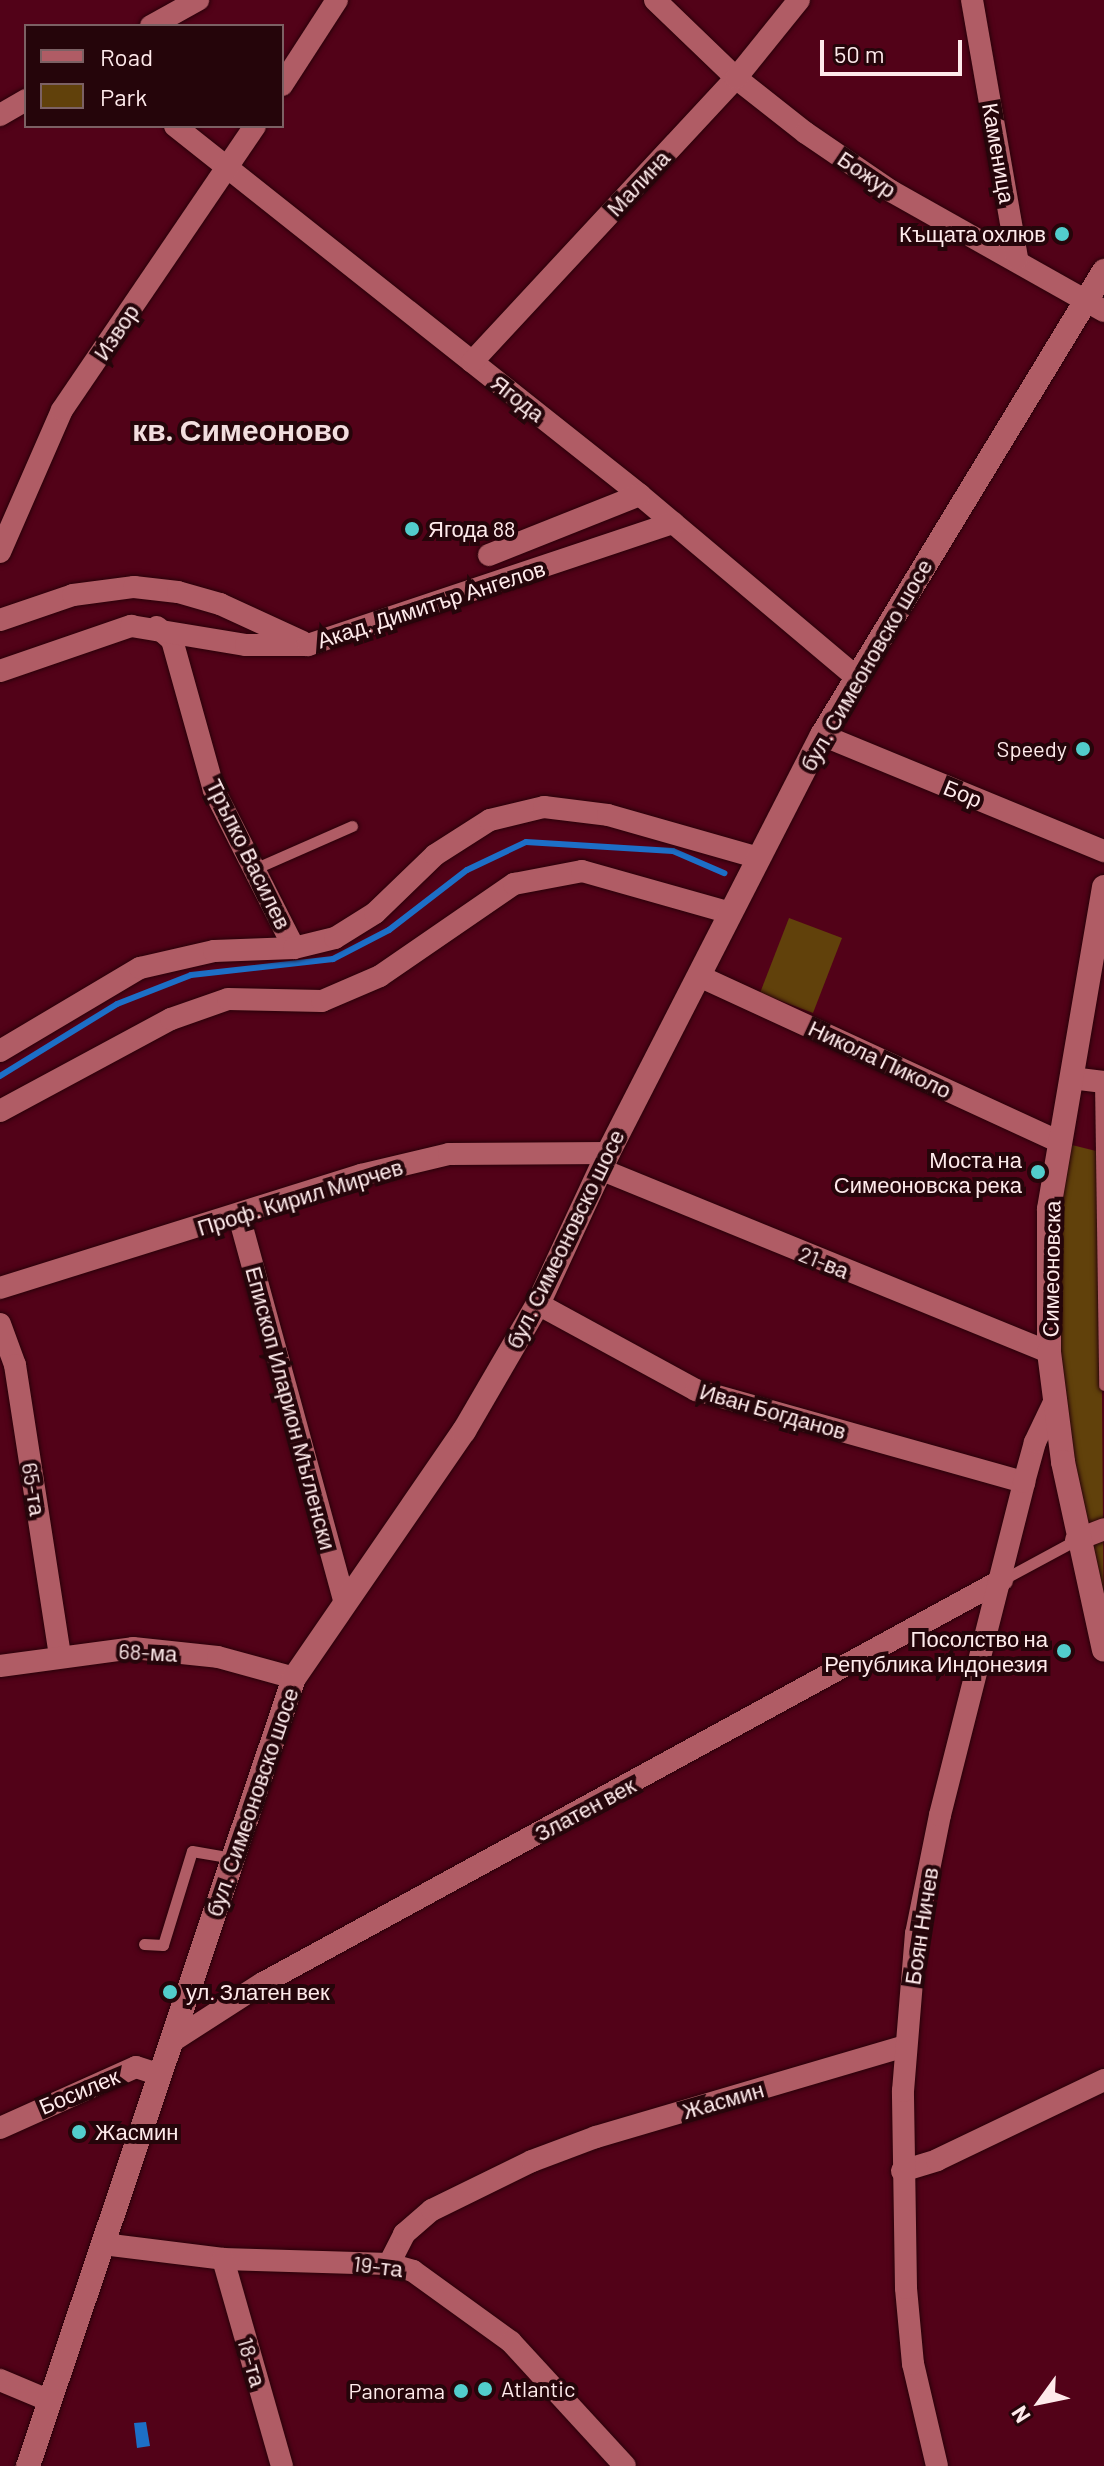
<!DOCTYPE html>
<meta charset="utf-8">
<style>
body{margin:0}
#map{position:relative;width:1104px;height:2466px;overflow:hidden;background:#520218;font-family:Barlow,sans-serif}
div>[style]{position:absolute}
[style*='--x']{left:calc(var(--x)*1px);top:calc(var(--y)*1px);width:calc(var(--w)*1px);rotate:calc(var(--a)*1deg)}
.green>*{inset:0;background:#61410b}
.water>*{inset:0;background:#1d6fc7}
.stream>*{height:6px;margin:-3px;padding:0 3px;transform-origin:3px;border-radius:3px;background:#1d6fc7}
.roads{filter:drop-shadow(0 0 2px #280209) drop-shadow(0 0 2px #280209)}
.lane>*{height:11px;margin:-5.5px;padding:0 5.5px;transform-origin:5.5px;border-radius:5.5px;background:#b05c65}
.street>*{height:22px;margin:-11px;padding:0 11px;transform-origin:11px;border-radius:11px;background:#b05c65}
.secondary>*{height:24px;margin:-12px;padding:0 12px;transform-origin:12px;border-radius:12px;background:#b05c65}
.dots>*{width:22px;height:22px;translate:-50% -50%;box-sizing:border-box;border:4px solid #25050a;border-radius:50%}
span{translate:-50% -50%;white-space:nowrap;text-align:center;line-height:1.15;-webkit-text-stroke:8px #25050a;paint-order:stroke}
.street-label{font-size:22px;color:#feeaeb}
.poi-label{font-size:22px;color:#feeaeb}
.right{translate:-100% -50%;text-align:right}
.left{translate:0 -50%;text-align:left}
.district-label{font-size:30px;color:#f2dedf;font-weight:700}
.legend{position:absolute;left:24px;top:24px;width:260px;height:104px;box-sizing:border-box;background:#25050a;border:2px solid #7c6164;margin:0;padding:10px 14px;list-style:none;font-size:24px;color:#feeaeb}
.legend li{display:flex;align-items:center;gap:16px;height:40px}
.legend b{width:40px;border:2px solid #7c6164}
.north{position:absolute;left:1000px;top:2362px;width:80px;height:80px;-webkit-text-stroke:6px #25050a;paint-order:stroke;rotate:237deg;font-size:22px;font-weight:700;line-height:32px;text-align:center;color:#feeaeb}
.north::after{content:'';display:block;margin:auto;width:28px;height:36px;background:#feeaeb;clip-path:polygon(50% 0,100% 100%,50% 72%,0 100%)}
.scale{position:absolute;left:820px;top:40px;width:142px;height:36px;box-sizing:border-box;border:4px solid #feeaeb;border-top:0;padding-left:10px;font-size:24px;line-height:28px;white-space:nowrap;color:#feeaeb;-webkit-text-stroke:6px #25050a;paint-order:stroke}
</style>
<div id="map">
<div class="green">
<i style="clip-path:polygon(789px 918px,842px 938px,813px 1013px,760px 993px)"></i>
<i style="clip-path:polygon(1060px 1142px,1100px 1152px,1104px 1650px,1049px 1352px)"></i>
</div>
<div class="water">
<i style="clip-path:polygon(146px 2422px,150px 2446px,137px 2448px,134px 2423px)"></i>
</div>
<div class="stream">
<i style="--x:0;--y:1076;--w:137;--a:-31.6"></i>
<i style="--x:117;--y:1004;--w:79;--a:-21.4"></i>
<i style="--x:191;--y:975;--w:143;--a:-6.4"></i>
<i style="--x:333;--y:959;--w:63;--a:-27.4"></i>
<i style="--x:389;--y:930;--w:98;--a:-37.6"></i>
<i style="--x:467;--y:870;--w:65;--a:-25.4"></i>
<i style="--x:526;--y:842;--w:147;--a:3.5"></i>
<i style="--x:673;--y:851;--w:56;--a:23.3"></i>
</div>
<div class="roads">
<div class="lane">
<i style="--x:254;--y:869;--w:107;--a:-23.7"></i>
<i style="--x:1100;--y:1081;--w:304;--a:89.2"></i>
<i style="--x:1002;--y:1580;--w:84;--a:-28.4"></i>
<i style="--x:144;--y:1944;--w:19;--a:3"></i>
<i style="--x:163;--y:1945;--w:98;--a:-72.9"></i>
<i style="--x:192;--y:1851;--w:42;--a:9.7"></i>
</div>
<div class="street">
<i style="--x:655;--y:0;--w:112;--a:43.9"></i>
<i style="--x:736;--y:78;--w:89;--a:38.2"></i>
<i style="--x:806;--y:133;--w:103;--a:34.3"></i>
<i style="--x:891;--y:191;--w:244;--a:29.4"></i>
<i style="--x:972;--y:0;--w:263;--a:80.1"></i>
<i style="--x:151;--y:26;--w:54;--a:-29"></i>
<i style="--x:282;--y:85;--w:101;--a:-57.1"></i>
<i style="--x:0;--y:115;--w:30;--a:-30"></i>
<i style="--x:175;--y:126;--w:594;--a:38.43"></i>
<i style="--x:640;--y:495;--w:282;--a:40.1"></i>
<i style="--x:472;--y:362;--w:388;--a:-47.1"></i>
<i style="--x:736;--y:78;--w:100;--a:-51.1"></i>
<i style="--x:0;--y:552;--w:155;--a:-66.4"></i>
<i style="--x:62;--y:410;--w:343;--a:-55.8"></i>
<i style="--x:489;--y:555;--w:162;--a:-21.7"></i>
<i style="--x:0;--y:620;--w:77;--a:-18.9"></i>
<i style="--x:73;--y:595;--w:62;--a:-7.5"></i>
<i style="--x:134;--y:587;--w:44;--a:6.5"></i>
<i style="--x:178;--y:592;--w:44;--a:15.9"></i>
<i style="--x:220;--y:604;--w:91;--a:24.6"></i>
<i style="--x:157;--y:627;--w:20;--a:41"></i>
<i style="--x:172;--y:640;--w:156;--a:74.4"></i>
<i style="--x:214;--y:790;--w:177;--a:63.1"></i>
<i style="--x:0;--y:671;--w:139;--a:-19"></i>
<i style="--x:131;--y:626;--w:117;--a:9.4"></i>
<i style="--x:246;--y:645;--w:62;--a:0"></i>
<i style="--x:308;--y:645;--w:385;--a:-18.5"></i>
<i style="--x:822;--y:735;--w:305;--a:22.4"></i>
<i style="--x:699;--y:976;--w:397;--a:24.7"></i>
<i style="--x:0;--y:1051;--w:163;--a:-30.7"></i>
<i style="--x:140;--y:968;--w:76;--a:-12.9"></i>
<i style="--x:214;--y:951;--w:80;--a:-2.1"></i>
<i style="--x:294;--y:948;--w:42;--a:-13.7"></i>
<i style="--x:335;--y:938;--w:47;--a:-32"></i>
<i style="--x:375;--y:913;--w:83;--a:-44"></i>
<i style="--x:435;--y:855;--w:65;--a:-32.5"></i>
<i style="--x:490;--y:820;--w:56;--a:-13.5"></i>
<i style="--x:544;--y:807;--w:64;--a:7.1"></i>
<i style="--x:608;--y:815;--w:157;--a:15.9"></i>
<i style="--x:1071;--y:1078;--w:33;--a:7"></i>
<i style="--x:0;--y:1111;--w:194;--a:-28.3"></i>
<i style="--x:171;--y:1019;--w:60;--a:-19.3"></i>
<i style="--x:228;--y:999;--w:94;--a:1.2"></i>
<i style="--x:322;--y:1001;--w:63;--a:-23.3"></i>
<i style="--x:380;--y:976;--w:163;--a:-34.5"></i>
<i style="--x:514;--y:884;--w:69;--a:-10.8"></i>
<i style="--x:582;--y:871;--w:154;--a:15.8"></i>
<i style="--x:600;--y:1169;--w:485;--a:22.2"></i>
<i style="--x:239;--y:1216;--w:397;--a:74.7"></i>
<i style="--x:0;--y:1288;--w:378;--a:-17.4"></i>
<i style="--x:361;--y:1175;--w:90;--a:-13.4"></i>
<i style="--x:449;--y:1154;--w:159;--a:-0.4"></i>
<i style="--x:538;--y:1304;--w:180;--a:28.6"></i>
<i style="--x:696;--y:1390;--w:341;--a:15.7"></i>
<i style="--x:0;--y:1324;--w:44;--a:69.9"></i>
<i style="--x:15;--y:1365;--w:293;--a:81.2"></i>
<i style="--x:1076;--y:1540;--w:30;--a:-21"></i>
<i style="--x:0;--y:1666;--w:134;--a:-7.7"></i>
<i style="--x:133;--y:1648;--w:85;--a:6"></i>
<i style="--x:218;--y:1657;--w:79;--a:15.4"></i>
<i style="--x:171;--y:2042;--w:109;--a:-32.7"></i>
<i style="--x:263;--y:1983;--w:842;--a:-28.61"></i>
<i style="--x:0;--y:2128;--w:149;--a:-24.2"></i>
<i style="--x:136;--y:2067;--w:25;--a:18"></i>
<i style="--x:902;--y:2171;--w:37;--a:-17"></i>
<i style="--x:937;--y:2160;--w:185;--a:-25.6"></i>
<i style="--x:103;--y:2244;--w:121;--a:7.1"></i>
<i style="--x:223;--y:2259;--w:166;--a:1.7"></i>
<i style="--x:389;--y:2264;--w:25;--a:16"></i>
<i style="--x:413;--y:2271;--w:121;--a:35.9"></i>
<i style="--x:511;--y:2342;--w:168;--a:47.4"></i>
<i style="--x:223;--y:2259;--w:215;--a:74.1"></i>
<i style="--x:389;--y:2264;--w:34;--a:-63"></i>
<i style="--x:404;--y:2234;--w:37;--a:-41"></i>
<i style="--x:432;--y:2210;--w:111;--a:-26.1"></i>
<i style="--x:532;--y:2161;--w:68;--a:-20.6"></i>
<i style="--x:596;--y:2137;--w:322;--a:-16.4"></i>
<i style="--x:0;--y:2380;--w:54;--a:22.8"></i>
<i style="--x:937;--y:2466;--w:105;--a:-103.2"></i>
<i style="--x:913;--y:2364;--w:76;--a:-95.3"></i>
<i style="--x:906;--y:2288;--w:197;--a:-90.9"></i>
<i style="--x:903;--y:2091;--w:158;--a:-85.3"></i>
<i style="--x:916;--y:1934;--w:121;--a:-78.6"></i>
<i style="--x:940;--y:1815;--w:343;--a:-75.8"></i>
<i style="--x:1024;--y:1482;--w:41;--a:-74.6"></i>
<i style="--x:1035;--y:1442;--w:47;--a:-64.5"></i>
</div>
<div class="secondary">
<i style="--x:1104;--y:887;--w:327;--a:99.7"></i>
<i style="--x:1049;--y:1209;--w:143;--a:90"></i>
<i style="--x:1049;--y:1352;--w:111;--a:82.7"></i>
<i style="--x:1063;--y:1462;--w:192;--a:77.7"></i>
<i style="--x:28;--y:2466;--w:832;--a:-71.35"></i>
<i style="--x:294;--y:1678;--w:300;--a:-55.5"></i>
<i style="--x:464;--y:1431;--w:147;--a:-59.8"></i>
<i style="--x:538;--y:1304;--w:166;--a:-65.1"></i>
<i style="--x:608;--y:1153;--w:470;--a:-62.9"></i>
<i style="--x:822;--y:735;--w:543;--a:-58.71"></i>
</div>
</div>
<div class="dots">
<i style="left:1062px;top:234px;background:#52cdcc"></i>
<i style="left:412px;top:529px;background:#52cdcc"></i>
<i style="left:1083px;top:749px;background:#52cdcc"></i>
<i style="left:1038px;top:1172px;background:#52cdcc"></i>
<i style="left:1064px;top:1651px;background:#52cdcc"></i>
<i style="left:170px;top:1992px;background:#52cdcc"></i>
<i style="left:79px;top:2132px;background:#52cdcc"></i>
<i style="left:485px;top:2389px;background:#52cdcc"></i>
<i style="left:461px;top:2391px;background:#52cdcc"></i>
</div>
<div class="street-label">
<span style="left:999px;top:153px;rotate:80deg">Каменица</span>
<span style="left:867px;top:174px;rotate:34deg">Божур</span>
<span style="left:638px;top:183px;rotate:-47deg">Малина</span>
<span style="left:116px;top:332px;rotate:-56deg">Извор</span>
<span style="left:518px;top:398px;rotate:38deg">Ягода</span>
<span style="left:431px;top:604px;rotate:-18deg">Акад. Димитър Ангелов</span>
<span style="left:866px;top:665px;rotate:-60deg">бул. Симеоновско шосе</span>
<span style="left:963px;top:793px;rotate:22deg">Бор</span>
<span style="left:249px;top:854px;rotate:64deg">Тръпко Василев</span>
<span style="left:880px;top:1059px;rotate:25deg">Никола Пиколо</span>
<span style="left:300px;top:1197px;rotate:-17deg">Проф. Кирил Мирчев</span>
<span style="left:565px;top:1239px;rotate:-64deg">бул. Симеоновско шосе</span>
<span style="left:824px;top:1262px;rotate:22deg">21-ва</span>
<span style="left:1051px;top:1269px;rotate:-89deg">Симеоновска</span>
<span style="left:291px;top:1408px;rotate:75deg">Епископ Иларион Мъгленски</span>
<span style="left:773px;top:1411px;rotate:16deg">Иван Богданов</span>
<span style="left:34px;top:1489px;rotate:81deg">65-та</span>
<span style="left:148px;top:1652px;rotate:3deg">68-ма</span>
<span style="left:252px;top:1802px;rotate:-71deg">бул. Симеоновско шосе</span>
<span style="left:585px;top:1809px;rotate:-28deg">Златен век</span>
<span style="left:921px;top:1926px;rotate:-81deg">Боян Ничев</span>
<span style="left:79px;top:2091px;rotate:-23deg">Босилек</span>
<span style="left:723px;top:2100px;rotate:-16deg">Жасмин</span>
<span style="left:378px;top:2266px;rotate:7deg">19-та</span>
<span style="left:252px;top:2362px;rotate:74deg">18-та</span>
</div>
<div class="poi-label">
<span class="right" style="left:1046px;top:234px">Къщата охлюв</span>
<span class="left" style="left:428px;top:529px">Ягода 88</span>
<span class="right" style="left:1067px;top:749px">Speedy</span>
<span class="right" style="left:1022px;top:1172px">Моста на<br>Симеоновска река</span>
<span class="right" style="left:1048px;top:1651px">Посолство на<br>Република Индонезия</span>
<span class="left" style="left:186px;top:1992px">ул. Златен век</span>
<span class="left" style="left:95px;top:2132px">Жасмин</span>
<span class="left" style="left:501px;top:2389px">Atlantic</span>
<span class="right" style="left:445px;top:2391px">Panorama</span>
</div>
<div class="district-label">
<span style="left:241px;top:429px">кв. Симеоново</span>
</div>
<ul class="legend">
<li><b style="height:10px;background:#b05c65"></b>Road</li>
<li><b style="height:22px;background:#61410b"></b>Park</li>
</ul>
<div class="north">N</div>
<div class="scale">50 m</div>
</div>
